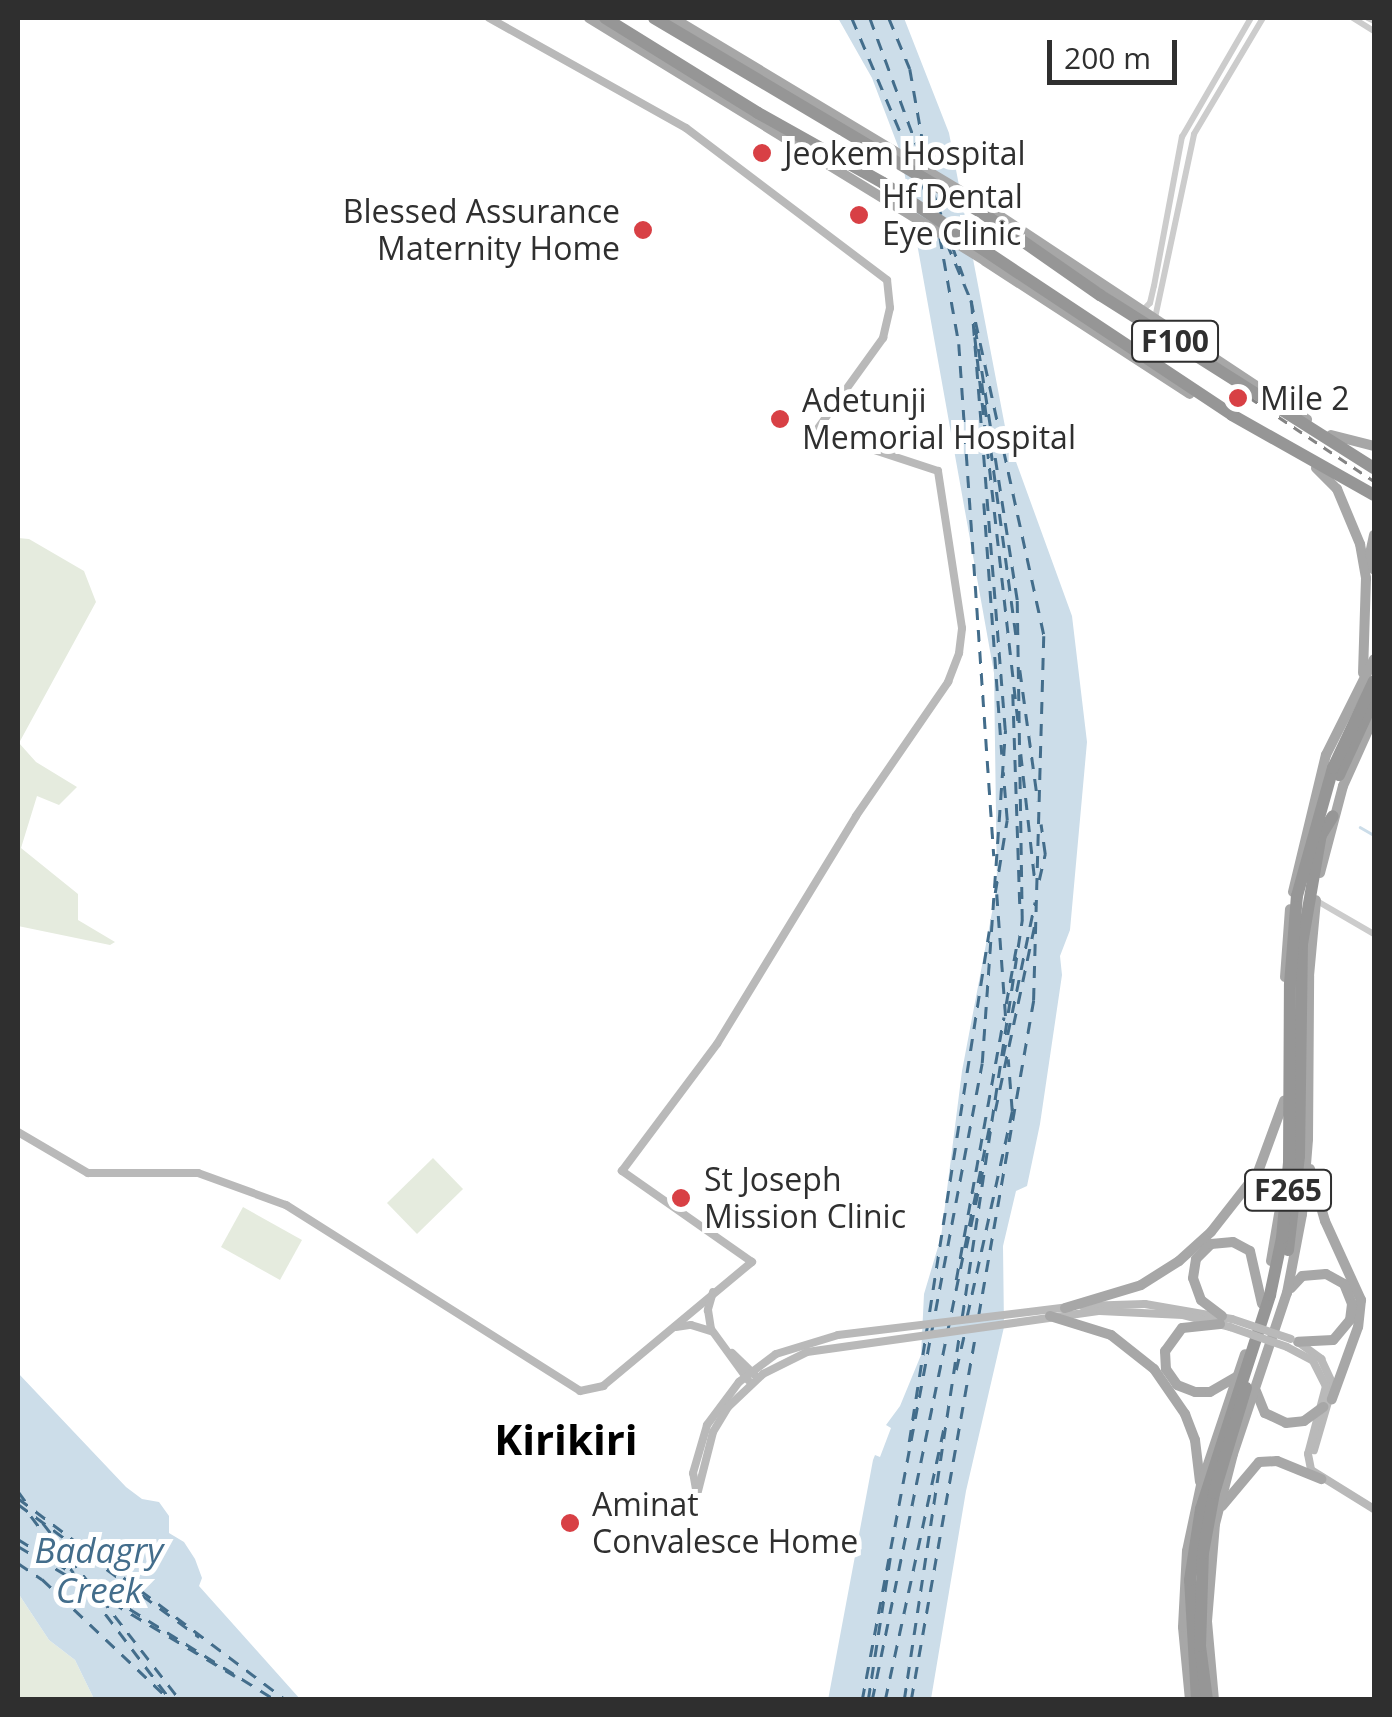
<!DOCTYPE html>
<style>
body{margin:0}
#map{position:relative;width:1392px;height:1717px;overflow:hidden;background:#fff;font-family:"Open Sans",sans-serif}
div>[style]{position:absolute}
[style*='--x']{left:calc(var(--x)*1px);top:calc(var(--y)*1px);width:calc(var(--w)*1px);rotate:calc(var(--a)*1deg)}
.green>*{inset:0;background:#e5ebde}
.water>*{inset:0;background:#ccdde9}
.stream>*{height:2.5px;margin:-1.25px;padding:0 1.25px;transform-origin:1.25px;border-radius:1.25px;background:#ccdde9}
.ferry>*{height:2.5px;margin-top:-1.25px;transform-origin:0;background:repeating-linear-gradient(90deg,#436d8b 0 12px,transparent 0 22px)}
.tertiary>*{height:6px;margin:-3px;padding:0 3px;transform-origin:3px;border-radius:3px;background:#ccc}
.secondary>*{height:8px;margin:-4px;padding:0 4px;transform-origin:4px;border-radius:4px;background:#b9b9b9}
.primary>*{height:10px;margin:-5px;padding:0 5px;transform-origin:5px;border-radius:5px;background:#a7a7a7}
.motorway>*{height:12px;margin:-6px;padding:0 6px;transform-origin:6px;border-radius:6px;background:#969696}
.rail>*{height:2.5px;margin-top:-1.25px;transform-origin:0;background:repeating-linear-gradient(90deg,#848484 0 10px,transparent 0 18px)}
.secondary-bridge>*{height:8px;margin:-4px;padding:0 4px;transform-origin:4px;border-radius:4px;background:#b9b9b9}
.dots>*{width:28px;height:28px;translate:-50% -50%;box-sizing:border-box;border:5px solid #fff;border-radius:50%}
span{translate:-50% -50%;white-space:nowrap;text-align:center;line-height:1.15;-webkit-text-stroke:10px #fff;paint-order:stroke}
.shield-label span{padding:2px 8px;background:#fff;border:2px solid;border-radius:8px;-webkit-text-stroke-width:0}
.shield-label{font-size:30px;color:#2f2f2f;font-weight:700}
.poi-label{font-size:32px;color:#2f2f2f}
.left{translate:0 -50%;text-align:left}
.right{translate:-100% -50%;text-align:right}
.water-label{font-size:35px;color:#436d8b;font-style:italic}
.district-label{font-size:42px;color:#000;font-weight:700}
.frame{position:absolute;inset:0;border:20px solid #2f2f2f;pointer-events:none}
.scale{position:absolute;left:1047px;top:40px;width:130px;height:45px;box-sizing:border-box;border:5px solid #2f2f2f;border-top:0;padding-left:12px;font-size:30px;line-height:35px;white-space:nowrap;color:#2f2f2f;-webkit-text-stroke:8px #fff;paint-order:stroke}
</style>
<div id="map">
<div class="green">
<i style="clip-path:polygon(18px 538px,29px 539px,84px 571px,96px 602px,19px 743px,36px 762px,77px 787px,59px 805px,37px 796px,21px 848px,78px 894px,78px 920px,115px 942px,110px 945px,18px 926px)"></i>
<i style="clip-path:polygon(433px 1158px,463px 1189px,417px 1234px,387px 1203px)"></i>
<i style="clip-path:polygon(243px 1207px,302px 1240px,280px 1280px,221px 1247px)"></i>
<i style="clip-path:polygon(18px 1593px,49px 1640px,75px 1660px,94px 1699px,18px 1699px)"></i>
</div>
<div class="water">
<i style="clip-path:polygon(838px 18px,904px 18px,949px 133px,1007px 437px,1072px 616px,1087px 742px,1070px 930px,1060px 956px,1062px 975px,1040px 1124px,1027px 1186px,1016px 1191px,1003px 1246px,1004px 1327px,966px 1491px,931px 1699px,828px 1700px,873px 1460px,875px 1455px,880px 1457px,891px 1428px,886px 1425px,900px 1406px,921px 1355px,924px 1294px,941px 1237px,962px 1071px,997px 886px,994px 673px,901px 154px,872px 78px)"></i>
<i style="clip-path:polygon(18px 1373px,126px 1487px,142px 1499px,159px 1502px,169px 1516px,169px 1533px,184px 1542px,195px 1559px,202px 1578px,199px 1586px,300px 1699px,94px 1699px,75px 1660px,49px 1640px,18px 1593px)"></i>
</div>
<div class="stream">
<i style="--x:1360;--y:827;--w:16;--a:30"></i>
</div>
<div class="ferry">
<i style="--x:852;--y:18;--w:151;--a:67"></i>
<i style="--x:870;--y:18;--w:153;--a:69.8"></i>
<i style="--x:889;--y:18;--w:55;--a:67.6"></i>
<i style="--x:910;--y:69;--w:97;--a:80"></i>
<i style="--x:922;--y:183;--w:27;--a:68"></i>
<i style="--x:932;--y:189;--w:27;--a:70"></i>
<i style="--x:932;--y:193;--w:17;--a:80"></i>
<i style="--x:940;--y:237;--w:109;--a:79.9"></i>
<i style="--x:959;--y:344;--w:513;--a:86.09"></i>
<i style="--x:947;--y:243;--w:62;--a:67.2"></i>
<i style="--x:952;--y:245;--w:33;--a:70"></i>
<i style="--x:975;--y:337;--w:387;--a:83.6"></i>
<i style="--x:982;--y:383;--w:261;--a:82.3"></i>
<i style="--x:984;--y:503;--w:252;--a:85.9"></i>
<i style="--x:1020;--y:670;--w:132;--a:82.2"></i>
<i style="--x:1013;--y:694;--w:212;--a:88.1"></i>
<i style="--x:1021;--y:754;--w:128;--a:83.7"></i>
<i style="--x:1039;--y:880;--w:27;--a:-77"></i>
<i style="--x:1045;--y:854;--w:30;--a:-98"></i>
<i style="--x:995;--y:893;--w:74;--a:-80.7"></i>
<i style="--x:1007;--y:820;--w:48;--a:-94.8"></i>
<i style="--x:997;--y:894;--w:127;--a:85.9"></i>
<i style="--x:1006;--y:1004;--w:62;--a:-79.8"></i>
<i style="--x:1003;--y:1056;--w:157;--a:-78.3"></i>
<i style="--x:995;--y:1111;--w:192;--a:-78"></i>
<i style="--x:966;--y:1248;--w:82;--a:-78"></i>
<i style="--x:956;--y:1280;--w:267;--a:-79.7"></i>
<i style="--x:967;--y:1316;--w:210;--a:-77.6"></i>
<i style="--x:1012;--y:1111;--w:52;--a:-94.4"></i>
<i style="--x:962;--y:1317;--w:401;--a:-81.4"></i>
<i style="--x:1022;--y:921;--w:321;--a:-90.9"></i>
<i style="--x:1017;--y:600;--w:275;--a:-98.8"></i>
<i style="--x:956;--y:1370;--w:37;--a:-77"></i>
<i style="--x:909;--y:1442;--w:517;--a:-81.1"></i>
<i style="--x:18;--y:1491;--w:17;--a:54"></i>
<i style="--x:18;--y:1498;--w:336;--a:37"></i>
<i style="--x:18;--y:1504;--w:225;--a:36.3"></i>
<i style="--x:31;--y:1516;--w:71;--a:53"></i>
<i style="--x:43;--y:1523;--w:72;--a:52.3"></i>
<i style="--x:18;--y:1539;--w:304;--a:32"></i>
<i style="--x:18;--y:1546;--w:253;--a:30.9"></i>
<i style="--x:18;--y:1563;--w:29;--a:34"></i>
<i style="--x:42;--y:1579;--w:175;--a:43.4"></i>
<i style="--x:79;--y:1579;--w:152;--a:52.8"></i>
<i style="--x:101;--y:1598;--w:129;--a:52.2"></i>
<i style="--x:862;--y:1700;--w:648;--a:-79.33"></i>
<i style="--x:982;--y:1063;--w:334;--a:-86"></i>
<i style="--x:1005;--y:730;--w:431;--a:-94.5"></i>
<i style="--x:971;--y:300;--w:344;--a:77.7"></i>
<i style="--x:1044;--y:636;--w:364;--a:91.6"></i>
<i style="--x:1034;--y:1000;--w:319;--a:99.9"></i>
<i style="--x:868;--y:1700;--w:144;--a:-81.2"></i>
<i style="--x:872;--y:1700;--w:589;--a:-78.44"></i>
<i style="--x:885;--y:1700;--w:280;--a:-77.8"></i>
<i style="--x:904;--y:1700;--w:369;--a:-81.4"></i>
<i style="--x:911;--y:1700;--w:374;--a:-80"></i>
</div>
<div class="tertiary">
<i style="--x:1353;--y:18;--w:25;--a:32"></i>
<i style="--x:1368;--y:18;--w:7;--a:27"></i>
<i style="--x:1142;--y:311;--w:11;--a:-45"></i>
<i style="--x:1150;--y:303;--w:17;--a:-77"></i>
<i style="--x:1154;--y:286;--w:152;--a:-79.4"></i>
<i style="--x:1182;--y:137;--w:138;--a:-59.9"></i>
<i style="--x:1155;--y:318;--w:188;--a:-78"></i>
<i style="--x:1194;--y:134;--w:135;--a:-59.3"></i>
<i style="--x:1317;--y:901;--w:66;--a:30.1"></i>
</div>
<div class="secondary">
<i style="--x:18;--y:1132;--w:81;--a:30.4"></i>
<i style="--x:88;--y:1173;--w:110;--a:0"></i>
<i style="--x:198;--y:1173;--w:94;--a:20"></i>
<i style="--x:286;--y:1205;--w:348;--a:32.3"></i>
<i style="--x:580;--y:1391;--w:24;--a:-12"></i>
<i style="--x:603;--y:1386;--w:194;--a:-39.8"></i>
<i style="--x:752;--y:1262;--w:159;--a:-145"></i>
<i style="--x:622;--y:1171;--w:159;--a:-53.2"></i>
<i style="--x:717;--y:1044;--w:267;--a:-58.6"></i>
<i style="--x:856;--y:816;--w:163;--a:-55.5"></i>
<i style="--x:948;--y:682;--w:31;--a:-69"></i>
<i style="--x:959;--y:653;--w:25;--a:-83"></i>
<i style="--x:962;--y:628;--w:159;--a:-98.7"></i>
<i style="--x:938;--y:471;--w:128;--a:-161.8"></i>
<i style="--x:816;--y:431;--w:115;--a:-54.2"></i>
<i style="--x:883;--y:338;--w:31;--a:-77"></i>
<i style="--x:890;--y:308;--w:28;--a:-96"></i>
<i style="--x:887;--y:280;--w:252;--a:-142.9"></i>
<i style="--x:686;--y:128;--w:226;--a:-150.8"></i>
<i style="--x:713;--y:1292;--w:19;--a:106"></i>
<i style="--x:708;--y:1310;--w:19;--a:81"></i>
<i style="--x:711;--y:1329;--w:63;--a:54"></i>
<i style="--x:1083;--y:1306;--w:62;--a:-1.8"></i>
<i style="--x:1145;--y:1304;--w:88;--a:9.8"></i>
<i style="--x:676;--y:1327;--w:15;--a:-8"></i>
<i style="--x:691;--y:1325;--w:21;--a:17"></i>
<i style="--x:1298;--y:1342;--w:29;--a:36"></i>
<i style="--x:1321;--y:1359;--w:29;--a:65"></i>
<i style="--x:1333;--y:1385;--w:68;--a:106.3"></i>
<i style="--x:1287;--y:1347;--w:30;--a:28"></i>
<i style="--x:1313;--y:1361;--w:28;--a:63"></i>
<i style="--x:1326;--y:1386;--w:70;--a:104.8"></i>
<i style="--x:1308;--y:1454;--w:16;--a:79"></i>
<i style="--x:1311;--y:1470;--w:74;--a:31.8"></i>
<i style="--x:732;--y:1353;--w:32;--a:44"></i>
<i style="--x:697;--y:1495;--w:22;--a:-100"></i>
<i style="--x:693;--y:1473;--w:50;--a:-73.7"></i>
<i style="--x:707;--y:1425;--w:54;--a:-53.3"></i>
<i style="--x:739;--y:1382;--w:46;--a:-37.1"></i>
<i style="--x:776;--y:1354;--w:65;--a:-17"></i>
<i style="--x:838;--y:1335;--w:233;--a:-6.9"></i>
<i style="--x:697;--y:1495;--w:65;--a:-75.7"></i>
<i style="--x:713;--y:1432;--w:29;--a:-59"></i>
<i style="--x:728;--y:1407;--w:48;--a:-43.3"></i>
<i style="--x:763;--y:1374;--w:49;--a:-26.6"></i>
<i style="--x:807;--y:1352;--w:296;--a:-8"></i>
<i style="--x:1100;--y:1311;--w:83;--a:2.8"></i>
<i style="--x:1183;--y:1315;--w:49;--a:14.3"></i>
</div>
<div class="primary">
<i style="--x:589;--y:18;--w:465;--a:31.5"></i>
<i style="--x:985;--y:261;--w:244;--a:33"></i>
<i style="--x:673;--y:18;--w:348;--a:31"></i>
<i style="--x:971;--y:197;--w:403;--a:33.5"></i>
<i style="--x:1331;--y:435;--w:44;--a:14.3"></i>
<i style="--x:1316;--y:468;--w:30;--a:45"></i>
<i style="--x:1337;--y:489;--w:60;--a:67.3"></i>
<i style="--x:1360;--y:544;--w:35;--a:80"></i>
<i style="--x:1366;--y:578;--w:95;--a:91.8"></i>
<i style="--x:1374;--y:535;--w:19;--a:102"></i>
<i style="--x:1370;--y:554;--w:16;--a:76"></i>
<i style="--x:1320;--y:873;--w:90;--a:-75.2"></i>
<i style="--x:1343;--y:786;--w:76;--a:-65.8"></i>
<i style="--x:1293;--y:892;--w:141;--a:-76.5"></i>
<i style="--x:1326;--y:755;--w:107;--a:-63.4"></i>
<i style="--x:1285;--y:977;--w:68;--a:-85.8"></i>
<i style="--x:1310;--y:1169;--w:54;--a:73.9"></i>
<i style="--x:1325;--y:1221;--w:87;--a:65.5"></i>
<i style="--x:1361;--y:1300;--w:27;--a:96"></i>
<i style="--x:1358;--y:1327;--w:77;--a:109.9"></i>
<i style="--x:1271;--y:1261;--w:48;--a:-80.3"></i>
<i style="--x:1291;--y:1288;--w:16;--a:-47"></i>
<i style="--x:1302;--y:1276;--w:24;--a:-5"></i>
<i style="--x:1326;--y:1274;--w:21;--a:29"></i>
<i style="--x:1344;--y:1284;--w:22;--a:68"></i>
<i style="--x:1352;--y:1304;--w:16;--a:97"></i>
<i style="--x:1350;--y:1320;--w:26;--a:130"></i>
<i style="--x:1333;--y:1340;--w:35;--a:177"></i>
<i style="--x:1065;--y:1308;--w:79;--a:-16.8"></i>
<i style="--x:1141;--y:1285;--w:45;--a:-32.3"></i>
<i style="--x:1179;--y:1261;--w:43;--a:-42.2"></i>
<i style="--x:1211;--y:1232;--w:76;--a:-51.9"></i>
<i style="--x:1258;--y:1172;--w:76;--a:-69.9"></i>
<i style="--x:1050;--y:1316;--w:64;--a:17.3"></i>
<i style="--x:1111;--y:1335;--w:55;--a:38.3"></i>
<i style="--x:1154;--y:1369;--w:55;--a:55.4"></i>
<i style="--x:1185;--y:1414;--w:28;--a:69"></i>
<i style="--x:1195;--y:1440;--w:42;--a:83.2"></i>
<i style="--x:1222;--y:1316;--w:26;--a:-143"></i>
<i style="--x:1201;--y:1300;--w:23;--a:-110"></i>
<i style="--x:1193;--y:1278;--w:19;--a:-81"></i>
<i style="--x:1196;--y:1259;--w:21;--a:-45"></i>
<i style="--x:1211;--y:1244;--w:22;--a:-5"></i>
<i style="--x:1233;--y:1242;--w:19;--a:28"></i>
<i style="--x:1250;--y:1251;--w:54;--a:77.2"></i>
<i style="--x:1220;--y:1324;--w:38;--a:174"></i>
<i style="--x:1182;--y:1328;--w:29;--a:126"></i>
<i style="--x:1165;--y:1351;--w:18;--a:87"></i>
<i style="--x:1166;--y:1369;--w:19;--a:55"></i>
<i style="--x:1177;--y:1385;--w:19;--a:21"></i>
<i style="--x:1195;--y:1392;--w:15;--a:0"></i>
<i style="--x:1210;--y:1392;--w:30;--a:-30"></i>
<i style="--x:1256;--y:1391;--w:24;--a:68"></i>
<i style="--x:1265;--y:1413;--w:23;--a:25"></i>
<i style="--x:1286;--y:1423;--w:18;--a:-6"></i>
<i style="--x:1304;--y:1421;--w:24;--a:-36"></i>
<i style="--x:1222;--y:1506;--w:57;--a:-49.9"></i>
<i style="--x:1259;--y:1462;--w:18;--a:-3"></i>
<i style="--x:1277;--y:1461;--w:48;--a:22.2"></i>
<i style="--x:1190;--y:1700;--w:73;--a:-95.5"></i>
<i style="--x:1183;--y:1627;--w:76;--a:-87"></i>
<i style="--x:1187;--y:1551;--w:67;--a:-78"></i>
<i style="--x:1201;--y:1485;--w:138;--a:-71.4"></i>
<i style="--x:1214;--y:1700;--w:79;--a:-95.1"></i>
<i style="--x:1207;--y:1621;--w:97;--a:-85.3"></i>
<i style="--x:1215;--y:1524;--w:72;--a:-75.6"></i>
<i style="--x:1233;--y:1454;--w:170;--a:-71.5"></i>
<i style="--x:1287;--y:1293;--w:80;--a:-79.2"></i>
<i style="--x:1302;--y:1214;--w:75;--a:-85.4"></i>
<i style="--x:1308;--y:1139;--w:163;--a:-89.6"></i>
<i style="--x:1309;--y:976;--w:76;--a:-84.7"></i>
</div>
<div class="motorway">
<i style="--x:605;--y:18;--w:180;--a:31.8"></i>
<i style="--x:758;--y:113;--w:143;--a:29.2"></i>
<i style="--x:883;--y:183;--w:419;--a:33.6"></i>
<i style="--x:1232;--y:415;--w:163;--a:29.4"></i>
<i style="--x:654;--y:18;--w:377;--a:30.7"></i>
<i style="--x:978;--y:210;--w:149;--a:34.9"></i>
<i style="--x:1100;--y:295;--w:324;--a:32.3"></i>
<i style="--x:1339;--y:775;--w:84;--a:-65.3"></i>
<i style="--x:1321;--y:835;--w:22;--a:-58"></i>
<i style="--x:1288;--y:1250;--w:95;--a:-83.3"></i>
<i style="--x:1299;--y:1156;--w:212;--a:-89.2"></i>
<i style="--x:1302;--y:944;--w:118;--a:-80.2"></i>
<i style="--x:1197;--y:1700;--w:120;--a:-93.3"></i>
<i style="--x:1190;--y:1580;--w:72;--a:-81.2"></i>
<i style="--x:1201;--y:1509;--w:225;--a:-72.1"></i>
<i style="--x:1270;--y:1295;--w:58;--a:-78.1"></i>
<i style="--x:1282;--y:1238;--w:76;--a:-84.7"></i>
<i style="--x:1289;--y:1162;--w:178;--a:-89.7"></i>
<i style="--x:1290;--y:984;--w:88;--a:-85.5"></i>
<i style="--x:1297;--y:896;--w:133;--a:-74.3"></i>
<i style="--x:1333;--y:768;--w:96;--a:-64.8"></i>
<i style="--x:1207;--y:1700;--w:54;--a:-97.4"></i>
<i style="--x:1200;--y:1646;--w:93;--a:-88.2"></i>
<i style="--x:1203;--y:1553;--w:61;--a:-79.6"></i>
<i style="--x:1214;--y:1493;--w:110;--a:-73.1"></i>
</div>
<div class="rail">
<i style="--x:1249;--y:397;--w:151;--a:33.9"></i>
</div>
<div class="secondary-bridge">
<i style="--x:1232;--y:1319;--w:62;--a:18.7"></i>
<i style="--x:1230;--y:1327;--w:60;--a:19.3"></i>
</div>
<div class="dots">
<i style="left:762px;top:153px;background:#d84045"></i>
<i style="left:859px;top:215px;background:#d84045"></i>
<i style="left:643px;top:230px;background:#d84045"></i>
<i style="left:1238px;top:398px;background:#d84045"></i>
<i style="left:780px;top:419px;background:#d84045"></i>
<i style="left:681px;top:1198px;background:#d84045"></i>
<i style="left:570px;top:1523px;background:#d84045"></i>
</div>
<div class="shield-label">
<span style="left:1175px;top:341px">F100</span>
<span style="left:1288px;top:1190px">F265</span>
</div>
<div class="poi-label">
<span class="left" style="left:784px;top:153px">Jeokem Hospital</span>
<span class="left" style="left:882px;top:215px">Hf Dental<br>Eye Clinic</span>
<span class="right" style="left:620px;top:230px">Blessed Assurance<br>Maternity Home</span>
<span class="left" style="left:1260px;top:398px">Mile 2</span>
<span class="left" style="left:802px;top:419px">Adetunji<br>Memorial Hospital</span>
<span class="left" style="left:704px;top:1198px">St Joseph<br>Mission Clinic</span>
<span class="left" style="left:592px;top:1523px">Aminat<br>Convalesce Home</span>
</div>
<div class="water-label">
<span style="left:99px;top:1570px">Badagry<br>Creek</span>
</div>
<div class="district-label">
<span style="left:566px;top:1439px">Kirikiri</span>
</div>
<div class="frame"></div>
<div class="scale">200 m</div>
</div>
